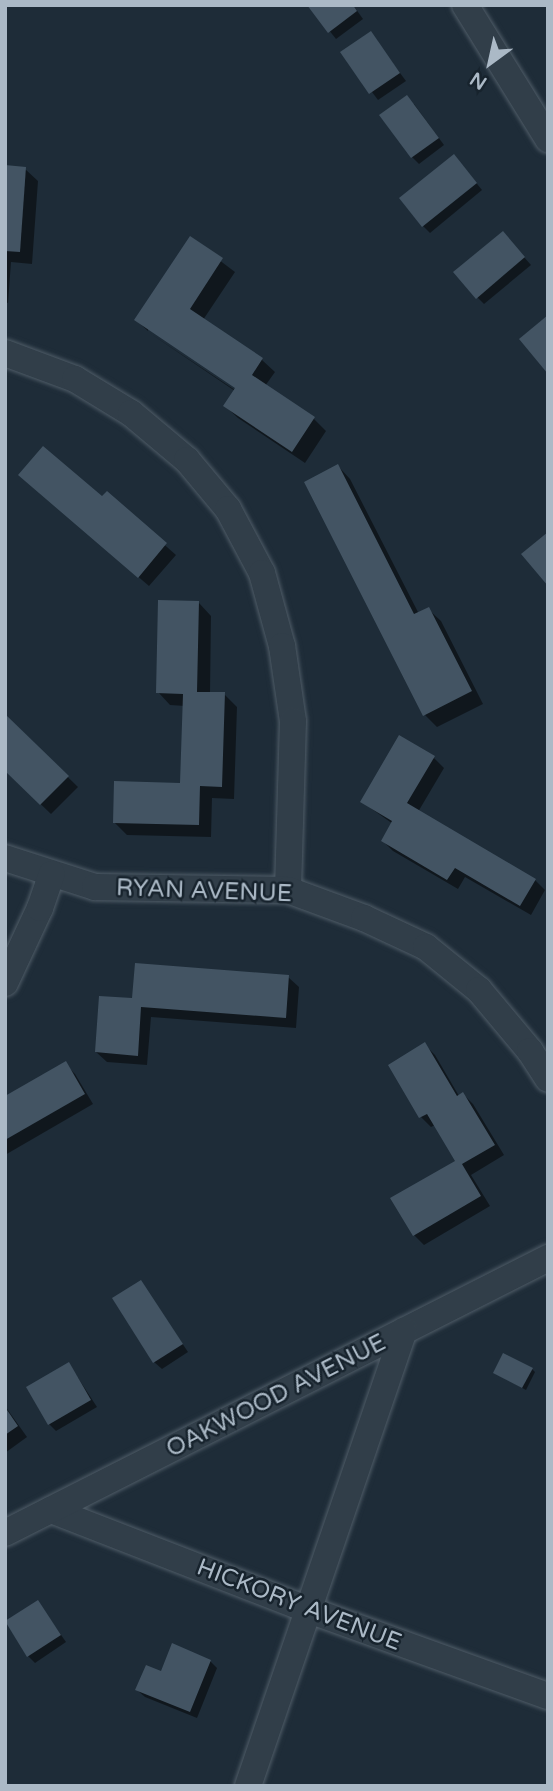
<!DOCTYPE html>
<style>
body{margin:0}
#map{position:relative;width:553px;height:1791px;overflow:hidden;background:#1e2c38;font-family:"Varela Round",sans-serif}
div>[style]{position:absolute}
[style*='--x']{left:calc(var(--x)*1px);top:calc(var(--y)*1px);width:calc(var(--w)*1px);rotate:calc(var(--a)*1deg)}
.shadow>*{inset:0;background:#0007}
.building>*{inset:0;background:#435463}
.roads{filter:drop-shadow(0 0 2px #4f5c67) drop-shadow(0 0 2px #4f5c67)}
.minor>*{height:26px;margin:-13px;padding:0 13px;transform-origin:13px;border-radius:13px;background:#313e49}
span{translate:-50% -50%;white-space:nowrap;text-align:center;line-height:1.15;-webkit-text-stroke:5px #17232d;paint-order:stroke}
.street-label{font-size:24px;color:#abb9c6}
.frame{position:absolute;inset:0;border:7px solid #abb9c6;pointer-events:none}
.north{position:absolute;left:455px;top:28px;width:70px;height:70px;-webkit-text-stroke:5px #17232d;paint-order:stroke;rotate:213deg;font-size:19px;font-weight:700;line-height:28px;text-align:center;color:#abb9c6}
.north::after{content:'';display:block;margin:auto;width:24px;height:32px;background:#abb9c6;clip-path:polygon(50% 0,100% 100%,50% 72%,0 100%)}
</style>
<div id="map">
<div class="shadow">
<i style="clip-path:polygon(309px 5px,353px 5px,363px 19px,336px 39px)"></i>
<i style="clip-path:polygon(370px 33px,406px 81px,378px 100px,342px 52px)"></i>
<i style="clip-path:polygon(414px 104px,444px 145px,419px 164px,412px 157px)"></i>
<i style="clip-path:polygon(460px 163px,482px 190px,430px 233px,423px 226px)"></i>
<i style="clip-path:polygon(5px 167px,25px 169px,38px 181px,32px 264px,11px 262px,8px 303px,5px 302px)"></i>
<i style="clip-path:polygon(190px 238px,235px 272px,203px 320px,262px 360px,275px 372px,265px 386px,314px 419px,326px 431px,305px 463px,238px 418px,225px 406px,235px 391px,148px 332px,241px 394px,243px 391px,148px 327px,148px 331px,136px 320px)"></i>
<i style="clip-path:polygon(509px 240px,531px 265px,484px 304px,477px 297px)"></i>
<i style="clip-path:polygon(338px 466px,350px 479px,419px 614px,428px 609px,441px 621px,483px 704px,437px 727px,425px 715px)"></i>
<i style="clip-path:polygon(31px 485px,103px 499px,107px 494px,176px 555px,149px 586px)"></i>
<i style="clip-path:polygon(199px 603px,211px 616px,210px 694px,224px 694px,237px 707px,234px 799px,212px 798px,211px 837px,127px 835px,114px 822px,182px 785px,185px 706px,170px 705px,158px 692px)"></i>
<i style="clip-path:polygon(5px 716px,78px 787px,51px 814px,5px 770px)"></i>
<i style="clip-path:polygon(434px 758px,444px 768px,418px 812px,535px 880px,545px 890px,531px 915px,465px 877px,458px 889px,393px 851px,383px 841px,393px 824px,362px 802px)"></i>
<i style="clip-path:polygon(288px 977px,299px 987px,296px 1028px,151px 1017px,147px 1065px,107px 1062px,96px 1052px,134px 1000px)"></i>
<i style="clip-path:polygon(425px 1045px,435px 1055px,459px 1096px,463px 1094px,473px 1104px,504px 1155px,471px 1175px,490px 1206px,424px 1245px,414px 1235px,457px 1161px,435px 1125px,431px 1127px,421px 1117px,390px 1065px)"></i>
<i style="clip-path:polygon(65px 1064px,75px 1074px,93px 1104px,5px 1155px,5px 1098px)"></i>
<i style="clip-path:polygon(141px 1282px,188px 1352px,162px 1369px,154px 1362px)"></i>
<i style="clip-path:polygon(69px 1364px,97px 1407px,56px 1431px,49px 1424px)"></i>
<i style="clip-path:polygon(532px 1369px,535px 1372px,526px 1390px,495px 1373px)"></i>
<i style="clip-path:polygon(5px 1406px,27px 1437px,5px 1453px)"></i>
<i style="clip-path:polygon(38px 1602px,66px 1642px,35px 1663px,28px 1656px)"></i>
<i style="clip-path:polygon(210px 1661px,217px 1668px,197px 1718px,145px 1697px,137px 1690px,162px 1674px)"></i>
</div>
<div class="building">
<i style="clip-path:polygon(307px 5px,353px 5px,357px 11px,328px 33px)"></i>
<i style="clip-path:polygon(371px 31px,400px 73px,369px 94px,340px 52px)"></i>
<i style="clip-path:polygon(407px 95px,439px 138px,411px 158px,379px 115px)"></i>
<i style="clip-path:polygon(454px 154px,477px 183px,422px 227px,399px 198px)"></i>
<i style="clip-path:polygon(5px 165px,26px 167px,20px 252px,5px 251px)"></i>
<i style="clip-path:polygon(503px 231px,525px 257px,476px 299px,453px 272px)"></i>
<i style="clip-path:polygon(190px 236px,223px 258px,190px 309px,263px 358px,252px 375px,315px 417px,292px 452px,223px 406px,235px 388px,134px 320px)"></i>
<i style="clip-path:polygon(548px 315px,548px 374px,519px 339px)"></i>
<i style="clip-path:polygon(43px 446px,102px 496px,107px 491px,167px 543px,138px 578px,18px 475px)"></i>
<i style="clip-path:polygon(338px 464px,414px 614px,429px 607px,472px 691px,423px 716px,304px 482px)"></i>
<i style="clip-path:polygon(548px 532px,548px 586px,521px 554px)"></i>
<i style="clip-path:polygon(158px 600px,199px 601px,197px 692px,225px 692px,222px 787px,200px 786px,199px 825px,113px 823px,114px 781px,180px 783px,183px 694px,156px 693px)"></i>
<i style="clip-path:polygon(5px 714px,69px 776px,40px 805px,5px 771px)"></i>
<i style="clip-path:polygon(399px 735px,435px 756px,407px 803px,536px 879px,520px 906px,455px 868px,447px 880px,381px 841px,392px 821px,360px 802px)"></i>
<i style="clip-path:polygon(135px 963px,289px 975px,286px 1018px,141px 1007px,138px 1056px,95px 1052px,99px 996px,132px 998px)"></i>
<i style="clip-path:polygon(425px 1042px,457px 1096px,463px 1092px,495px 1145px,462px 1164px,481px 1196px,413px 1236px,390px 1198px,455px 1161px,427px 1114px,419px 1118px,388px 1065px)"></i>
<i style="clip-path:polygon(66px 1061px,85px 1094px,5px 1140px,5px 1096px)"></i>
<i style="clip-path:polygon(141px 1280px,183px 1344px,153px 1363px,112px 1298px)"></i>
<i style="clip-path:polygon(503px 1353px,533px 1368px,522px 1388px,493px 1373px)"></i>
<i style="clip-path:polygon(69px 1362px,91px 1400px,48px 1425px,26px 1387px)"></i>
<i style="clip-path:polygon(5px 1407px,18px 1426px,5px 1435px)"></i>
<i style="clip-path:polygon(38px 1600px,61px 1635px,27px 1657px,5px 1621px)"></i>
<i style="clip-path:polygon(172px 1643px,211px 1660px,190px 1712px,135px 1690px,146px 1665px,161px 1671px)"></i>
</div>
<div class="roads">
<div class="minor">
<i style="--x:465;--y:5;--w:158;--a:58.2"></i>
<i style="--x:5;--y:353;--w:75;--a:20.4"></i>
<i style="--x:75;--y:379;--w:66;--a:31.3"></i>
<i style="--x:131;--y:413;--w:73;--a:40"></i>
<i style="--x:187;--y:460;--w:64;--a:50.1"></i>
<i style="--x:228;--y:509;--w:72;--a:62"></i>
<i style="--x:262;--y:573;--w:76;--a:74.7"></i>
<i style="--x:282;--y:646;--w:76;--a:81.7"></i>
<i style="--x:293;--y:721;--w:169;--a:91.7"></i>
<i style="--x:5;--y:858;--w:95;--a:17.9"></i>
<i style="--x:95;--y:887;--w:193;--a:0.9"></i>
<i style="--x:288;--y:890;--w:81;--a:20.2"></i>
<i style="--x:364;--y:918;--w:68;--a:25.1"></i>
<i style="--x:426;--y:947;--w:68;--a:39.1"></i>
<i style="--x:479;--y:990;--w:80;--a:50.1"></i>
<i style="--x:530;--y:1051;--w:33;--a:57"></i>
<i style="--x:5;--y:983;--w:83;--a:-65"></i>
<i style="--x:40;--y:908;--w:36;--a:-71"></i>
<i style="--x:51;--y:1510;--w:274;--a:21.2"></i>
<i style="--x:306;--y:1609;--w:257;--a:19.8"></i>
<i style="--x:5;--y:1533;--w:609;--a:-26.86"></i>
<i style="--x:248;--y:1786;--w:481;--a:-71.1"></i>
</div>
</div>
<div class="street-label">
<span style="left:204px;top:891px;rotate:2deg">RYAN AVENUE</span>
<span style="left:276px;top:1396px;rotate:-27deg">OAKWOOD AVENUE</span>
<span style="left:299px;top:1605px;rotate:21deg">HICKORY AVENUE</span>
</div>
<div class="frame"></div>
<div class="north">N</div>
</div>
